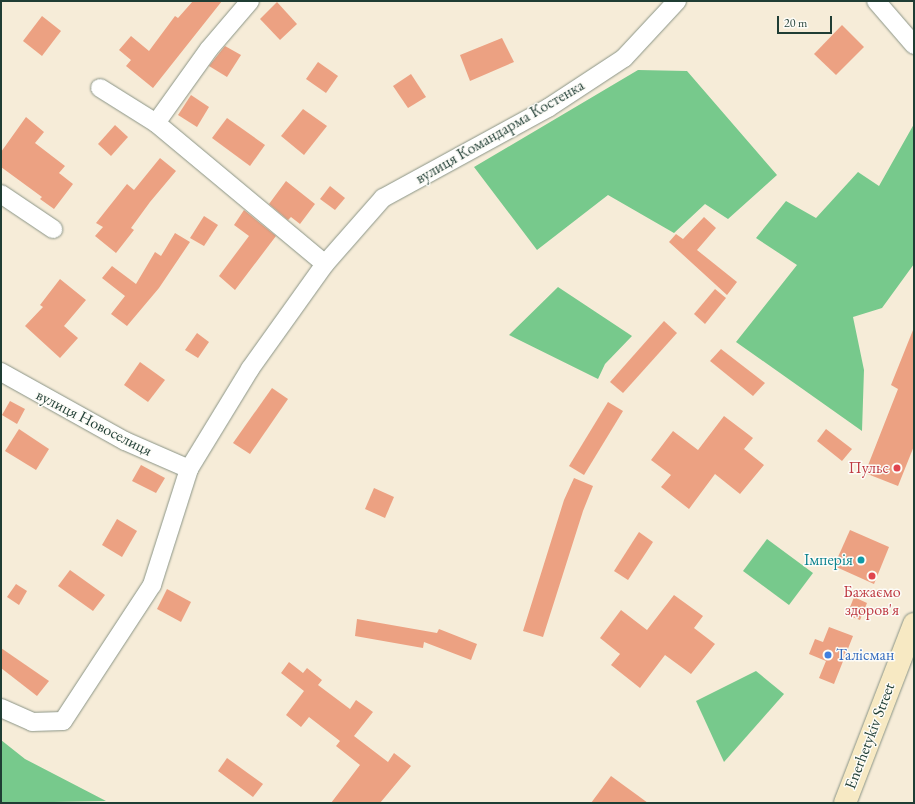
<!DOCTYPE html>
<meta charset="utf-8">
<style>
body{margin:0}
#map{position:relative;width:915px;height:804px;overflow:hidden;background:#f6ecd8;font-family:"EB Garamond",serif}
div>[style]{position:absolute}
[style*='--x']{left:calc(var(--x)*1px);top:calc(var(--y)*1px);width:calc(var(--w)*1px);rotate:calc(var(--a)*1deg)}
.green>*{inset:0;background:#77c98c}
.building>*{inset:0;background:#eca182}
.roads{filter:drop-shadow(0 0 1px #8a9486) drop-shadow(0 0 1px #8a9486)}
.minor>*{height:18px;margin:-9px;padding:0 9px;transform-origin:9px;border-radius:9px;background:#fff}
.secondary>*{height:22px;margin:-11px;padding:0 11px;transform-origin:11px;border-radius:11px;background:#f7e9c3}
.dots>*{width:11px;height:11px;translate:-50% -50%;box-sizing:border-box;border:2px solid #fdfcf7;border-radius:50%}
span{translate:-50% -50%;white-space:nowrap;text-align:center;line-height:1.15;-webkit-text-stroke:3px #fdfcf7;paint-order:stroke}
.street-label{font-size:16px;color:#1f3d34}
.health-label{font-size:16px;color:#be3a42}
.right{translate:-100% -50%;text-align:right}
.culture-label{font-size:16px;color:#0d838f}
.shop-label{font-size:16px;color:#366cbe}
.left{translate:0 -50%;text-align:left}
.frame{position:absolute;inset:0;border:2px solid #1f3d34;pointer-events:none}
.scale{position:absolute;left:777px;top:16px;width:55px;height:18px;box-sizing:border-box;border:2px solid #1f3d34;border-top:0;padding-left:5px;font-size:12px;line-height:14px;white-space:nowrap;color:#1f3d34;-webkit-text-stroke:3px #fdfcf7;paint-order:stroke}
</style>
<div id="map">
<div class="green">
<i style="clip-path:polygon(638px 70px,687px 71px,777px 175px,728px 219px,705px 204px,674px 233px,608px 195px,537px 250px,474px 167px)"></i>
<i style="clip-path:polygon(914px 124px,914px 264px,882px 308px,853px 317px,864px 370px,862px 431px,736px 342px,797px 265px,756px 238px,786px 201px,816px 218px,858px 172px,879px 186px)"></i>
<i style="clip-path:polygon(558px 287px,632px 336px,605px 364px,598px 379px,509px 335px)"></i>
<i style="clip-path:polygon(767px 539px,813px 573px,789px 605px,743px 571px)"></i>
<i style="clip-path:polygon(756px 671px,784px 694px,724px 762px,696px 701px)"></i>
<i style="clip-path:polygon(1px 740px,25px 759px,106px 801px,1px 803px)"></i>
</div>
<div class="building">
<i style="clip-path:polygon(193px 1px,222px 1px,153px 88px,126px 66px,131px 60px,119px 50px,131px 36px,149px 51px,175px 16px,178px 18px)"></i>
<i style="clip-path:polygon(277px 2px,297px 24px,280px 40px,260px 19px)"></i>
<i style="clip-path:polygon(42px 16px,61px 31px,42px 56px,23px 41px)"></i>
<i style="clip-path:polygon(842px 25px,864px 47px,836px 75px,814px 54px)"></i>
<i style="clip-path:polygon(502px 38px,514px 62px,470px 81px,460px 55px)"></i>
<i style="clip-path:polygon(225px 46px,241px 55px,227px 77px,209px 66px)"></i>
<i style="clip-path:polygon(318px 62px,338px 76px,326px 93px,306px 79px)"></i>
<i style="clip-path:polygon(411px 74px,426px 97px,408px 108px,393px 86px)"></i>
<i style="clip-path:polygon(191px 95px,209px 107px,197px 127px,178px 115px)"></i>
<i style="clip-path:polygon(303px 109px,327px 126px,304px 155px,281px 136px)"></i>
<i style="clip-path:polygon(26px 117px,44px 132px,35px 143px,65px 166px,59px 173px,73px 184px,54px 209px,40px 199px,42px 197px,1px 167px,1px 152px)"></i>
<i style="clip-path:polygon(227px 118px,265px 145px,250px 166px,212px 138px)"></i>
<i style="clip-path:polygon(115px 125px,128px 137px,111px 156px,98px 144px)"></i>
<i style="clip-path:polygon(160px 158px,176px 171px,150px 202px,131px 228px,134px 230px,116px 253px,95px 236px,103px 227px,96px 223px,127px 184px,134px 190px)"></i>
<i style="clip-path:polygon(286px 181px,315px 204px,300px 224px,291px 217px,288px 220px,269px 204px)"></i>
<i style="clip-path:polygon(330px 186px,345px 198px,335px 210px,320px 199px)"></i>
<i style="clip-path:polygon(244px 210px,276px 236px,235px 290px,219px 276px,249px 236px,234px 225px)"></i>
<i style="clip-path:polygon(204px 216px,218px 225px,204px 246px,190px 238px)"></i>
<i style="clip-path:polygon(704px 217px,716px 228px,697px 250px,737px 282px,727px 295px,669px 242px,676px 234px,683px 239px)"></i>
<i style="clip-path:polygon(175px 233px,190px 242px,159px 288px,127px 326px,111px 314px,125px 296px,102px 278px,112px 266px,136px 284px,155px 252px,161px 256px)"></i>
<i style="clip-path:polygon(60px 279px,86px 300px,64px 326px,78px 338px,60px 358px,25px 326px,43px 307px,40px 305px)"></i>
<i style="clip-path:polygon(715px 289px,726px 298px,705px 324px,694px 314px)"></i>
<i style="clip-path:polygon(664px 321px,677px 333px,623px 393px,610px 382px)"></i>
<i style="clip-path:polygon(913px 330px,914px 446px,898px 486px,865px 473px,898px 389px,891px 385px)"></i>
<i style="clip-path:polygon(197px 333px,209px 342px,198px 358px,185px 350px)"></i>
<i style="clip-path:polygon(721px 349px,765px 383px,753px 396px,710px 361px)"></i>
<i style="clip-path:polygon(140px 362px,165px 380px,148px 402px,124px 385px)"></i>
<i style="clip-path:polygon(272px 388px,288px 399px,250px 454px,233px 443px)"></i>
<i style="clip-path:polygon(10px 401px,25px 409px,17px 424px,2px 415px)"></i>
<i style="clip-path:polygon(608px 402px,623px 411px,584px 475px,569px 466px)"></i>
<i style="clip-path:polygon(724px 416px,753px 438px,744px 449px,764px 465px,740px 494px,715px 474px,689px 509px,661px 487px,671px 475px,651px 460px,673px 431px,698px 450px)"></i>
<i style="clip-path:polygon(19px 429px,49px 449px,36px 470px,5px 451px)"></i>
<i style="clip-path:polygon(826px 429px,852px 449px,842px 461px,817px 441px)"></i>
<i style="clip-path:polygon(141px 465px,165px 478px,156px 493px,132px 481px)"></i>
<i style="clip-path:polygon(574px 478px,593px 486px,583px 511px,543px 637px,523px 631px,564px 500px)"></i>
<i style="clip-path:polygon(374px 488px,394px 497px,385px 518px,365px 509px)"></i>
<i style="clip-path:polygon(117px 519px,137px 531px,122px 557px,102px 545px)"></i>
<i style="clip-path:polygon(850px 530px,889px 547px,874px 584px,834px 566px)"></i>
<i style="clip-path:polygon(639px 532px,653px 542px,628px 580px,614px 571px)"></i>
<i style="clip-path:polygon(70px 570px,105px 595px,93px 611px,58px 586px)"></i>
<i style="clip-path:polygon(16px 584px,27px 591px,19px 605px,7px 597px)"></i>
<i style="clip-path:polygon(167px 589px,191px 602px,181px 622px,157px 609px)"></i>
<i style="clip-path:polygon(674px 595px,703px 616px,694px 628px,715px 644px,691px 674px,665px 655px,640px 688px,611px 665px,620px 654px,600px 638px,621px 610px,647px 630px)"></i>
<i style="clip-path:polygon(854px 597px,867px 603px,860px 620px,847px 615px)"></i>
<i style="clip-path:polygon(357px 619px,437px 633px,439px 629px,477px 644px,471px 660px,424px 642px,423px 648px,355px 636px)"></i>
<i style="clip-path:polygon(829px 627px,853px 636px,834px 684px,819px 678px,826px 661px,809px 654px,815px 639px,823px 642px)"></i>
<i style="clip-path:polygon(1px 648px,49px 681px,37px 696px,1px 668px)"></i>
<i style="clip-path:polygon(289px 662px,303px 673px,307px 668px,322px 680px,318px 685px,350px 709px,356px 700px,373px 712px,354px 736px,388px 762px,394px 753px,411px 766px,380px 803px,331px 803px,360px 765px,336px 746px,340px 741px,309px 717px,301px 727px,286px 715px,304px 691px,281px 673px)"></i>
<i style="clip-path:polygon(227px 758px,263px 784px,253px 797px,218px 771px)"></i>
<i style="clip-path:polygon(611px 776px,648px 803px,591px 803px)"></i>
</div>
<div class="roads">
<div class="minor">
<i style="--x:876;--y:1;--w:58;--a:49.2"></i>
<i style="--x:100;--y:88;--w:66;--a:32"></i>
<i style="--x:156;--y:123;--w:220;--a:39.8"></i>
<i style="--x:156;--y:123;--w:91;--a:-54.4"></i>
<i style="--x:209;--y:49;--w:63;--a:-49.5"></i>
<i style="--x:1;--y:194;--w:63;--a:33.9"></i>
<i style="--x:1;--y:372;--w:142;--a:29.1"></i>
<i style="--x:125;--y:441;--w:70;--a:23.6"></i>
<i style="--x:1;--y:708;--w:34;--a:24"></i>
<i style="--x:32;--y:722;--w:31;--a:-2"></i>
<i style="--x:63;--y:721;--w:163;--a:-56.8"></i>
<i style="--x:152;--y:585;--w:122;--a:-72.3"></i>
<i style="--x:189;--y:469;--w:117;--a:-58.6"></i>
<i style="--x:250;--y:369;--w:129;--a:-54.5"></i>
<i style="--x:325;--y:264;--w:88;--a:-48.7"></i>
<i style="--x:383;--y:198;--w:188;--a:-28.6"></i>
<i style="--x:548;--y:108;--w:91;--a:-33.3"></i>
<i style="--x:624;--y:58;--w:78;--a:-47.1"></i>
</div>
<div class="secondary">
<i style="--x:845;--y:803;--w:192;--a:-68.9"></i>
</div>
</div>
<div class="dots">
<i style="left:897px;top:468px;background:#e0444e"></i>
<i style="left:861px;top:560px;background:#0f9aa8"></i>
<i style="left:872px;top:576px;background:#e0444e"></i>
<i style="left:828px;top:655px;background:#3f7fe0"></i>
</div>
<div class="street-label">
<span style="left:500px;top:132px;rotate:-30deg">вулиця Командарма Костенка</span>
<span style="left:94px;top:423px;rotate:27deg">вулиця Новоселиця</span>
<span style="left:870px;top:736px;rotate:-69deg">Enerhetykiv Street</span>
</div>
<div class="health-label">
<span class="right" style="left:889px;top:468px">Пульс</span>
<span style="left:872px;top:601px">Бажаємо<br>здоров'я</span>
</div>
<div class="culture-label">
<span class="right" style="left:853px;top:560px">Імперія</span>
</div>
<div class="shop-label">
<span class="left" style="left:836px;top:655px">Талісман</span>
</div>
<div class="frame"></div>
<div class="scale">20 m</div>
</div>
